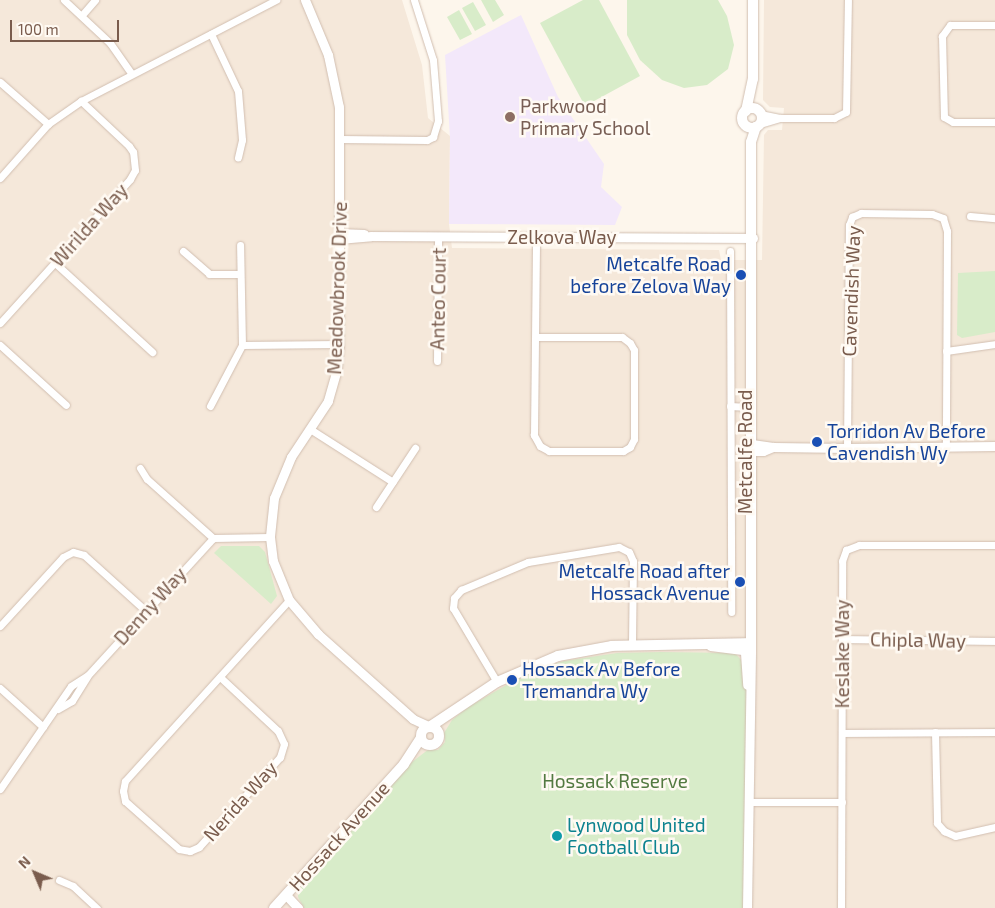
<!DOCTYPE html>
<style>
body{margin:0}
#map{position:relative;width:995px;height:908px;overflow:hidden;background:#fdf6ec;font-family:"Exo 2",sans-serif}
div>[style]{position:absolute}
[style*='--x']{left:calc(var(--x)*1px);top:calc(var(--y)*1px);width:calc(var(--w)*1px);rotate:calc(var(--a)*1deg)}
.residential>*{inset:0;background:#f5e8da}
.education>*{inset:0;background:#f3e8fa}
.green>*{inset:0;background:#d8ecc9}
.roads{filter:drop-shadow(0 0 1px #d1beb0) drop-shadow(0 0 1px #d1beb0)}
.minor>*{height:7px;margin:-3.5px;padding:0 3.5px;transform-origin:3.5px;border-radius:3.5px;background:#fff}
.tertiary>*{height:9px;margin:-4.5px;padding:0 4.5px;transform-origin:4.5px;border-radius:4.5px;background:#fff}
.secondary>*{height:10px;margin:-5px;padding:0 5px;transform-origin:5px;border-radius:5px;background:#fff}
.secondary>.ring{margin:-5px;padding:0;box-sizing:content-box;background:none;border:10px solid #fff;border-radius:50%}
.dots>*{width:14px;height:14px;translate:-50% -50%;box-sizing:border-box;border:2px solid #fffaf3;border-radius:50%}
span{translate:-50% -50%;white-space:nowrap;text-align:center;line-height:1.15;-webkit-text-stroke:5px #fffaf3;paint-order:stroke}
.education-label{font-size:19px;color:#785e54}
.left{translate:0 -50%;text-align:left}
.street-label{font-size:19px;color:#7a5c4d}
.transit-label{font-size:19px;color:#164399}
.right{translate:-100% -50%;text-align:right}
.park-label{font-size:19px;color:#537a41}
.culture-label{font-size:19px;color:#0d838f}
.north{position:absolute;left:10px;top:848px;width:50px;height:50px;-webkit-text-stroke:4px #fffaf3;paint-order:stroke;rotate:315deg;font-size:14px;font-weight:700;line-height:20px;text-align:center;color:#7a5c4d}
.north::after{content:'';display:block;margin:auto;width:18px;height:22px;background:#7a5c4d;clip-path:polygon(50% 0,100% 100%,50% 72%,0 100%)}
.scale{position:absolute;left:10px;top:20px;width:109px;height:22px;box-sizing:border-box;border:2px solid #7a5c4d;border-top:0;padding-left:6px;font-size:15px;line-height:18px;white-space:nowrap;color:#7a5c4d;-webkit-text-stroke:4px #fffaf3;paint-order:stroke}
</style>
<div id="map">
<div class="residential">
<i style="clip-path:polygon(0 0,402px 0,422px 65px,428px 118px,450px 136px,449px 224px,452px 248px,719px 250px,721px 260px,762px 260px,764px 135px,768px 130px,782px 130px,784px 108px,770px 107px,763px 100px,764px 0,995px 0,995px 908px,0 908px)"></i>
</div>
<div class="education">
<i style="clip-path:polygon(521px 15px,558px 97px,604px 164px,601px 187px,622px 207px,615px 225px,449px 224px,450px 138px,445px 55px)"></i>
</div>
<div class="green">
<i style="clip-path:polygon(481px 0,495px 0,504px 15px,493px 22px)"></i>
<i style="clip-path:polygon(583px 0,599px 0,640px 76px,585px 106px,540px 23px)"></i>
<i style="clip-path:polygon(627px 0,718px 0,727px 16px,734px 45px,728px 69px,707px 85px,684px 88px,662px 80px,640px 60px,627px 35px)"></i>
<i style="clip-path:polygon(473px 2px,486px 25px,475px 31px,462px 8px)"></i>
<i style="clip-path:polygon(459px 10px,472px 34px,460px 40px,447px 17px)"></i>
<i style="clip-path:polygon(995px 271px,995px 332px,962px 338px,957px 335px,958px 273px)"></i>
<i style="clip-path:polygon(221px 546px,259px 546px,265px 552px,277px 596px,271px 604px,214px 553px)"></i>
<i style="clip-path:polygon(661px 652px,735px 653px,742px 661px,742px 675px,748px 692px,744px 908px,304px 908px,298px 897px,298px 889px,412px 762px,429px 749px,438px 750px,445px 742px,444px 733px,452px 720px,468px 707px,529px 672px,564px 661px,617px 653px)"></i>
</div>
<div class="roads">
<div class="minor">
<i style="--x:64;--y:0;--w:63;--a:43.1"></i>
<i style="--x:110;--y:43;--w:37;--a:55"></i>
<i style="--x:82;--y:15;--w:20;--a:-49"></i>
<i style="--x:995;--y:25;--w:45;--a:180"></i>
<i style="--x:950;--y:25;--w:14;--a:126"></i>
<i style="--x:942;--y:36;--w:81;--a:88.6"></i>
<i style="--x:944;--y:117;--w:10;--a:29"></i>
<i style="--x:953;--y:122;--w:42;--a:0"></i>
<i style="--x:211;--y:34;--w:63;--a:64.7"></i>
<i style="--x:238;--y:91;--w:49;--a:85.3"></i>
<i style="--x:242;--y:140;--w:18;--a:103"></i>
<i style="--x:0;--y:82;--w:64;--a:41.2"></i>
<i style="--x:760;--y:114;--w:20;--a:11"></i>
<i style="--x:760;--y:124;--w:21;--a:-17"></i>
<i style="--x:780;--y:118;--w:54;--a:0"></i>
<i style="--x:834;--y:118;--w:13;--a:-27"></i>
<i style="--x:846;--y:112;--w:112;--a:-89"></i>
<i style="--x:340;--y:139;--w:87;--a:0.7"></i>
<i style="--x:427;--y:140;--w:7;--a:-27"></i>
<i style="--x:433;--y:137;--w:17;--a:-73"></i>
<i style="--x:438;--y:121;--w:61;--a:-94.7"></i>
<i style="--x:433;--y:60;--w:63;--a:-107.6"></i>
<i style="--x:0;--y:178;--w:72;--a:-48.4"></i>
<i style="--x:48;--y:124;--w:40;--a:-34.9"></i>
<i style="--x:81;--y:101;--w:220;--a:-27.4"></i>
<i style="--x:970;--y:216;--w:25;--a:5"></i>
<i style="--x:183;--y:251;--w:35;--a:41"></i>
<i style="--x:209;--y:274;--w:30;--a:0"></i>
<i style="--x:730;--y:251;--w:361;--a:89.8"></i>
<i style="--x:55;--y:263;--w:132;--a:42.5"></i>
<i style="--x:0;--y:323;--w:194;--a:-47.9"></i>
<i style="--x:130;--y:179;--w:10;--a:-61"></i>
<i style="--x:135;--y:170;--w:18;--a:-96"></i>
<i style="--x:133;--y:152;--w:7;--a:-124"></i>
<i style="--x:129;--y:146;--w:66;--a:-136.8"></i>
<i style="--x:536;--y:337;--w:86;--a:0"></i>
<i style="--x:622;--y:337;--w:10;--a:37"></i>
<i style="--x:630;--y:343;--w:8;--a:60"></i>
<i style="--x:634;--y:350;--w:89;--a:90"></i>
<i style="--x:634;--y:439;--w:9;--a:117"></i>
<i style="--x:630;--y:447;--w:8;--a:150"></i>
<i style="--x:623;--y:451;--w:74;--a:180"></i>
<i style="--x:549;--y:451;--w:10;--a:-151"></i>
<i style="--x:540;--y:446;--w:13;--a:-119"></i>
<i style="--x:534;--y:435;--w:198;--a:-89.4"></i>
<i style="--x:0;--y:345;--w:89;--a:42.3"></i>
<i style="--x:242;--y:345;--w:97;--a:-0.6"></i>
<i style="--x:946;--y:351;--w:49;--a:-8.1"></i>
<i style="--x:437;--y:361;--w:124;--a:-89.5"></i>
<i style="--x:210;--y:406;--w:69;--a:-62.3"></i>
<i style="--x:242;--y:345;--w:100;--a:-91.1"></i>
<i style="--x:730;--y:406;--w:22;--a:3"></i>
<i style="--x:310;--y:429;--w:98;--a:32.6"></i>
<i style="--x:847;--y:448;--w:223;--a:-89.5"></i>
<i style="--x:849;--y:225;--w:9;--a:-69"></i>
<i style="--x:852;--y:217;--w:10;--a:-24"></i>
<i style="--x:861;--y:213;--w:71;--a:0.8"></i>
<i style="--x:932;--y:214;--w:12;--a:20"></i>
<i style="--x:943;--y:218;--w:14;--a:73"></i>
<i style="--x:947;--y:231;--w:217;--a:90.3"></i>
<i style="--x:140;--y:468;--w:13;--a:58"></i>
<i style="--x:147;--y:479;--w:89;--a:41.8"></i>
<i style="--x:213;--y:538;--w:57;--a:-1"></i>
<i style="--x:376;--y:507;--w:71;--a:-56.5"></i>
<i style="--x:0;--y:626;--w:93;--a:-47.6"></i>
<i style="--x:63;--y:557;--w:11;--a:-27"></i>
<i style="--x:73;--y:552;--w:11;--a:15"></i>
<i style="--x:84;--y:555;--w:84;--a:42.1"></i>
<i style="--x:842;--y:639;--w:153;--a:0.7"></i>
<i style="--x:220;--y:677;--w:79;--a:43"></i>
<i style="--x:278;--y:731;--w:14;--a:65"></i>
<i style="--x:284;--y:744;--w:14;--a:107"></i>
<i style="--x:280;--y:757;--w:121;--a:132"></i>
<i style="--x:199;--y:847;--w:10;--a:156"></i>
<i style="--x:190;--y:851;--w:11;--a:-170"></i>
<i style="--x:179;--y:849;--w:72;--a:-138.4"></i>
<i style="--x:125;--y:801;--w:10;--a:-101"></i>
<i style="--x:123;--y:791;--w:10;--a:-79"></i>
<i style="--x:125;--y:781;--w:244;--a:-47.8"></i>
<i style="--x:497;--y:682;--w:86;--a:-120.7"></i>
<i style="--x:453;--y:608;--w:10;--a:-84"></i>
<i style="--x:454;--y:598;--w:11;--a:-49"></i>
<i style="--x:461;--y:590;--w:73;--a:-22.7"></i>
<i style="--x:528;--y:562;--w:92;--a:-9.4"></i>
<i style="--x:619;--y:547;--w:11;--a:27"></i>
<i style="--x:629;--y:552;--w:10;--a:66"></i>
<i style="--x:633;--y:561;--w:85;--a:90.7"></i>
<i style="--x:0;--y:688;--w:58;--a:42.2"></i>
<i style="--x:58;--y:709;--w:16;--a:-30"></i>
<i style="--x:72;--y:701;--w:28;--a:-58"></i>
<i style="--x:935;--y:732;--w:91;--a:88.7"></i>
<i style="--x:937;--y:823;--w:11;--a:49"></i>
<i style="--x:944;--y:831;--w:12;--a:24"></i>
<i style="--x:955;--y:836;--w:41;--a:-12.7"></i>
<i style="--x:842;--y:733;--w:153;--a:-0.4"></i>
<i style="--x:0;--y:789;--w:125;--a:-55.4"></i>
<i style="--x:71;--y:686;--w:20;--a:-33"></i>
<i style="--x:88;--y:675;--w:185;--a:-47.6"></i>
<i style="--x:748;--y:802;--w:94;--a:0"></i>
<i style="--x:59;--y:880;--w:15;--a:23"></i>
<i style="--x:73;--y:886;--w:33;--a:43"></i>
<i style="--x:841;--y:908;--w:347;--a:-89.8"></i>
<i style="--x:842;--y:561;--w:12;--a:-70"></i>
<i style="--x:846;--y:550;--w:14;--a:-21"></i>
<i style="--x:859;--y:545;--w:136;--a:0"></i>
</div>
<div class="tertiary">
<i style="--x:305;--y:0;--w:60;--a:67.3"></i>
<i style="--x:328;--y:55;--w:53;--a:78.1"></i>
<i style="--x:339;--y:107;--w:237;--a:90"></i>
<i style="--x:339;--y:344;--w:25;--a:95"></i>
<i style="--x:337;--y:369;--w:33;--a:106"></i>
<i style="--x:328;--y:401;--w:67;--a:123.5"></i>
<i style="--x:291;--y:457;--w:44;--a:112.5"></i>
<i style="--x:274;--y:498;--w:39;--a:96"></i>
<i style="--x:270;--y:537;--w:24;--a:83"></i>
<i style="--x:273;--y:561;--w:42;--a:67.7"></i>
<i style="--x:289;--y:600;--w:45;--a:49.5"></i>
<i style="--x:318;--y:634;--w:127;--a:41.8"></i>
<i style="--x:413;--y:719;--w:17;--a:25"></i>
<i style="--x:339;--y:233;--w:25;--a:2"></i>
<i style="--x:339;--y:239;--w:32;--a:-5"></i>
<i style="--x:371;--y:236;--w:382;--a:0.3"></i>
<i style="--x:745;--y:443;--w:28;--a:8"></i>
<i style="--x:773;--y:447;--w:74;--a:0.8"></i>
<i style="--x:847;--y:448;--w:148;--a:-0.8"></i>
<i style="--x:745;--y:451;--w:18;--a:0"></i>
<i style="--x:763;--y:451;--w:11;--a:-22"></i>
<i style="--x:745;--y:653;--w:32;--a:86"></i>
<i style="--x:286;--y:895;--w:18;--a:47"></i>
<i style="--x:747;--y:908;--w:257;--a:-89.1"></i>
</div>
<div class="secondary">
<i class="ring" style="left:742px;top:108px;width:10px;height:10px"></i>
<i style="--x:746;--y:111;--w:33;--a:-78"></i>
<i style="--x:753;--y:79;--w:79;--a:-90"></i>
<i style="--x:711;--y:646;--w:40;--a:7.1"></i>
<i style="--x:751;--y:651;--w:509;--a:-90"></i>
<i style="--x:751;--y:142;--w:16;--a:-72"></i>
<i style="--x:431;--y:726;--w:79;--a:-33.7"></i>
<i style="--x:497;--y:682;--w:66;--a:-23.1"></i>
<i style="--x:558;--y:656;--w:55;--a:-10.5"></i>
<i style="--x:612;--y:646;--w:139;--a:-1.2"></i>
<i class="ring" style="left:421px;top:727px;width:8px;height:8px"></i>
<i style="--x:274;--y:908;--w:194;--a:-47.9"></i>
<i style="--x:404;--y:764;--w:31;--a:-57"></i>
</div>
</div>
<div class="dots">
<i style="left:510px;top:117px;background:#8d6e63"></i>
<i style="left:741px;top:275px;background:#1a4fb4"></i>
<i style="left:817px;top:442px;background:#1a4fb4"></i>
<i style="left:740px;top:582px;background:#1a4fb4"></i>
<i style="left:512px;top:680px;background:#1a4fb4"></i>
<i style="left:557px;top:836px;background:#0f9aa8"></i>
</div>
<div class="education-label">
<span class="left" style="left:520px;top:117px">Parkwood<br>Primary School</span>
</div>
<div class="street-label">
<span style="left:89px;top:225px;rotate:-48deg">Wirilda Way</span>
<span style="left:562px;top:237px">Zelkova Way</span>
<span style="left:337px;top:288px;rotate:-88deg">Meadowbrook Drive</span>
<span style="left:851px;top:291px;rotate:-88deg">Cavendish Way</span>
<span style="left:438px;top:299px;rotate:-89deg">Anteo Court</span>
<span style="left:745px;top:452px;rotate:-90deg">Metcalfe Road</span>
<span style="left:150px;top:606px;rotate:-48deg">Denny Way</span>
<span style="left:918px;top:640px;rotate:1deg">Chipla Way</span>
<span style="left:842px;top:654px;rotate:-90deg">Keslake Way</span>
<span style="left:240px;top:801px;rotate:-48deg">Nerida Way</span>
<span style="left:339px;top:836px;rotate:-48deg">Hossack Avenue</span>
</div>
<div class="transit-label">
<span class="right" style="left:731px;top:275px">Metcalfe Road<br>before Zelova Way</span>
<span class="left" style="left:827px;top:442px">Torridon Av Before<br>Cavendish Wy</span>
<span class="right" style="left:730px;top:582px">Metcalfe Road after<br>Hossack Avenue</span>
<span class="left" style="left:522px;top:680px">Hossack Av Before<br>Tremandra Wy</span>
</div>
<div class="park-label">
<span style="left:615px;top:781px">Hossack Reserve</span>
</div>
<div class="culture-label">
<span class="left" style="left:567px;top:836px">Lynwood United<br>Football Club</span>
</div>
<div class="north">N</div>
<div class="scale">100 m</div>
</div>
